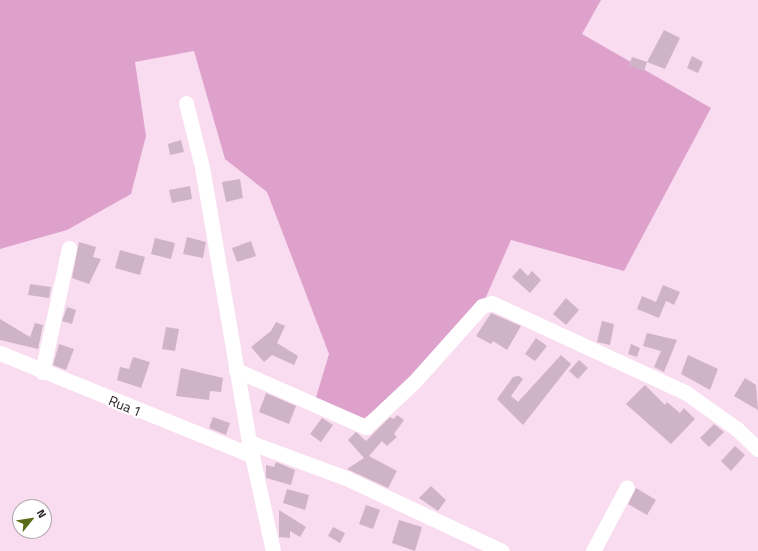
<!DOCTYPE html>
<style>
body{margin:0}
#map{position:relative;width:758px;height:551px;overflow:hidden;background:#fadcf0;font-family:"Titillium Web",sans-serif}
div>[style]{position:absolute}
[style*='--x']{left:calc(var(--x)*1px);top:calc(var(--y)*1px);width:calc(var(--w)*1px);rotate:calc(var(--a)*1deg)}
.forest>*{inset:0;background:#dea1cc}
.building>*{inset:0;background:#cfb3c6}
.minor>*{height:15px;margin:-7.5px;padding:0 7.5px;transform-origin:7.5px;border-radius:7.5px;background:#fff}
span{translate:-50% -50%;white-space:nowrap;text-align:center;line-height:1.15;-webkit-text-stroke:4px #fff;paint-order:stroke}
.street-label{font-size:14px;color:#261c23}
.north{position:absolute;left:12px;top:499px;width:40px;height:40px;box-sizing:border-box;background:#fff;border:1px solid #a8a4a7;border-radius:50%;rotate:60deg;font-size:11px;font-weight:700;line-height:16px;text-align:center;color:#261c23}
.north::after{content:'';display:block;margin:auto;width:14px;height:18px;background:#596b16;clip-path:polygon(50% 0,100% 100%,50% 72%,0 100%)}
</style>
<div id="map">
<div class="forest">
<i style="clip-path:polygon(0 0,601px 0,582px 34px,711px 108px,624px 271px,511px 240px,482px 306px,414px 382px,355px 425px,314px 404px,329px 354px,267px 192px,225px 159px,194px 51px,135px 62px,146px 136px,131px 194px,67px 230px,0 249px)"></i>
</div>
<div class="building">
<i style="clip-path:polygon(664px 30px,680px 38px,665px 69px,647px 62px)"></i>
<i style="clip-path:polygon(692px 56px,703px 62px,698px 73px,687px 68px)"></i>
<i style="clip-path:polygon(632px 57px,647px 62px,644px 71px,629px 66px)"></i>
<i style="clip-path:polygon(181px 140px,184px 152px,170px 155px,168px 144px)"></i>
<i style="clip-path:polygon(240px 179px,243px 198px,226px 202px,222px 182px)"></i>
<i style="clip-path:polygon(190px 186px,192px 199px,172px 203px,169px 190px)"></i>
<i style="clip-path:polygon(187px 237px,206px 242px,203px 258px,183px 254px)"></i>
<i style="clip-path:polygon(155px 238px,175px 243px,171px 259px,151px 254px)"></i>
<i style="clip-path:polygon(251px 241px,256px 256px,237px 262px,232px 248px)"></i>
<i style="clip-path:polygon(79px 242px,96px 247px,93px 257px,101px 259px,89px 284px,72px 278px)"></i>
<i style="clip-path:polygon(120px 250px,145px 257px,140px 275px,115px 268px)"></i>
<i style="clip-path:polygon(520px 268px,528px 276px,532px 271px,541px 280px,530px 293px,512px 277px)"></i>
<i style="clip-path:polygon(30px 284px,51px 287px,49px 298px,28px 295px)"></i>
<i style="clip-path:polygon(663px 285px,680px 292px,674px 305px,666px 301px,659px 318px,637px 309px,642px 296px,656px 302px)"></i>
<i style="clip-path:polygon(566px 298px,579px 310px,566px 325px,553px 314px)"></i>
<i style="clip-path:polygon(67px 307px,76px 310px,72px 324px,62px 321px)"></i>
<i style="clip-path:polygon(491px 313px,521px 326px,507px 350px,493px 341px,491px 344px,476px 336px)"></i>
<i style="clip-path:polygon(0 319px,30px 337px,35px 323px,43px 325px,38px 349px,0 340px)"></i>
<i style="clip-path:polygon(602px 321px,614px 324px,610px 345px,597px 342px)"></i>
<i style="clip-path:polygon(276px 322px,285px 326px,277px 343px,298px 356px,294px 365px,272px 355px,264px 362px,251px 347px,271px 331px)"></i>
<i style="clip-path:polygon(166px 327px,179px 329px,175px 351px,162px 349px)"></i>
<i style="clip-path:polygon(647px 333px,677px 340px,664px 372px,654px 367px,661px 351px,643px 346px)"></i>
<i style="clip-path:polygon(536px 338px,547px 346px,535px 361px,525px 354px)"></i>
<i style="clip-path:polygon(59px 344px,74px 349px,66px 370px,53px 365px)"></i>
<i style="clip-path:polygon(631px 344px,640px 348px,637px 357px,628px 354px)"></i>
<i style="clip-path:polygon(561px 355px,571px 364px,523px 425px,497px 399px,513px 377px,519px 376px,523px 379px,511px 396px,518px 402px)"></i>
<i style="clip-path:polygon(688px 355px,718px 369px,710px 390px,681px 374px)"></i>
<i style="clip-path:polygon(133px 357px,150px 362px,141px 388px,117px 380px,120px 367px,129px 369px)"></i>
<i style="clip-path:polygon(579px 360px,588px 368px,578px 379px,569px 371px)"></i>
<i style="clip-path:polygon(181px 368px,223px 378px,221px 392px,210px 391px,209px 400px,176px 396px)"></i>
<i style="clip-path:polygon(745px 378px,756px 385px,758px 410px,734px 396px)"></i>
<i style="clip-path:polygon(645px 385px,665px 405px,667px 402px,680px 413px,684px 408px,695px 419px,671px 444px,626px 404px)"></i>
<i style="clip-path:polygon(266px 393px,296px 406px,289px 424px,259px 412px)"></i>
<i style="clip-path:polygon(397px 415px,404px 420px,394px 434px,397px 437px,387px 446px,382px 441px,369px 456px,397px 471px,388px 488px,347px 469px,364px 458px,348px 440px,356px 432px,366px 441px,390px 417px,394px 419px)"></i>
<i style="clip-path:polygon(213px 417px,230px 423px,226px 435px,209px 428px)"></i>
<i style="clip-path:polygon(322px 418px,333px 425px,321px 442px,310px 434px)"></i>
<i style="clip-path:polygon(714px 424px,724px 432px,709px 447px,700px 438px)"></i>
<i style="clip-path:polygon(735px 446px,745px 455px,731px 471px,721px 461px)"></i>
<i style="clip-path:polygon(276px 462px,295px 470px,291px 485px,266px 478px,266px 465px,274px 467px)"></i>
<i style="clip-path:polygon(431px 486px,446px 500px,438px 511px,419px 498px)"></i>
<i style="clip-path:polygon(636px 488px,656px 500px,647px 515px,628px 504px)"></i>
<i style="clip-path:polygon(287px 489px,309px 495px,305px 510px,283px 503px)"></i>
<i style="clip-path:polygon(366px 505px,380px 510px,373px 529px,359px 524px)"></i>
<i style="clip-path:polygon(279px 510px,306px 527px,300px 537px,290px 531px,290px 538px,279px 537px)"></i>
<i style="clip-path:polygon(399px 520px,422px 527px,415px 551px,392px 543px)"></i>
<i style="clip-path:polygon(333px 527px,345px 533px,340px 543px,328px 536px)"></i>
</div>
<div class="minor">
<i style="--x:186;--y:103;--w:66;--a:76"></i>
<i style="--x:202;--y:167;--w:279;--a:80.3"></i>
<i style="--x:249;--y:442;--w:112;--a:77.6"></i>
<i style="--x:0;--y:353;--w:271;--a:22.1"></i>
<i style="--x:236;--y:370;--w:142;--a:23.7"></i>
<i style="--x:366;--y:427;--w:66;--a:-43.2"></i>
<i style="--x:414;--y:382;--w:102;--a:-48.2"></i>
<i style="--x:482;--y:306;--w:10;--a:-17"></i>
<i style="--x:492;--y:303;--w:213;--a:24.8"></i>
<i style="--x:685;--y:392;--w:64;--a:35.4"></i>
<i style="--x:737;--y:429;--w:29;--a:44"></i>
<i style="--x:42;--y:372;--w:127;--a:-77.7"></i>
<i style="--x:249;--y:442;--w:103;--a:20.4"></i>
<i style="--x:346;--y:478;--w:172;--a:25.1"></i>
<i style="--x:593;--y:551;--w:72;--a:-62"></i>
</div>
<div class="street-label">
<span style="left:125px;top:406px;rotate:22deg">Rua 1</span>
</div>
<div class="north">N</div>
</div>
